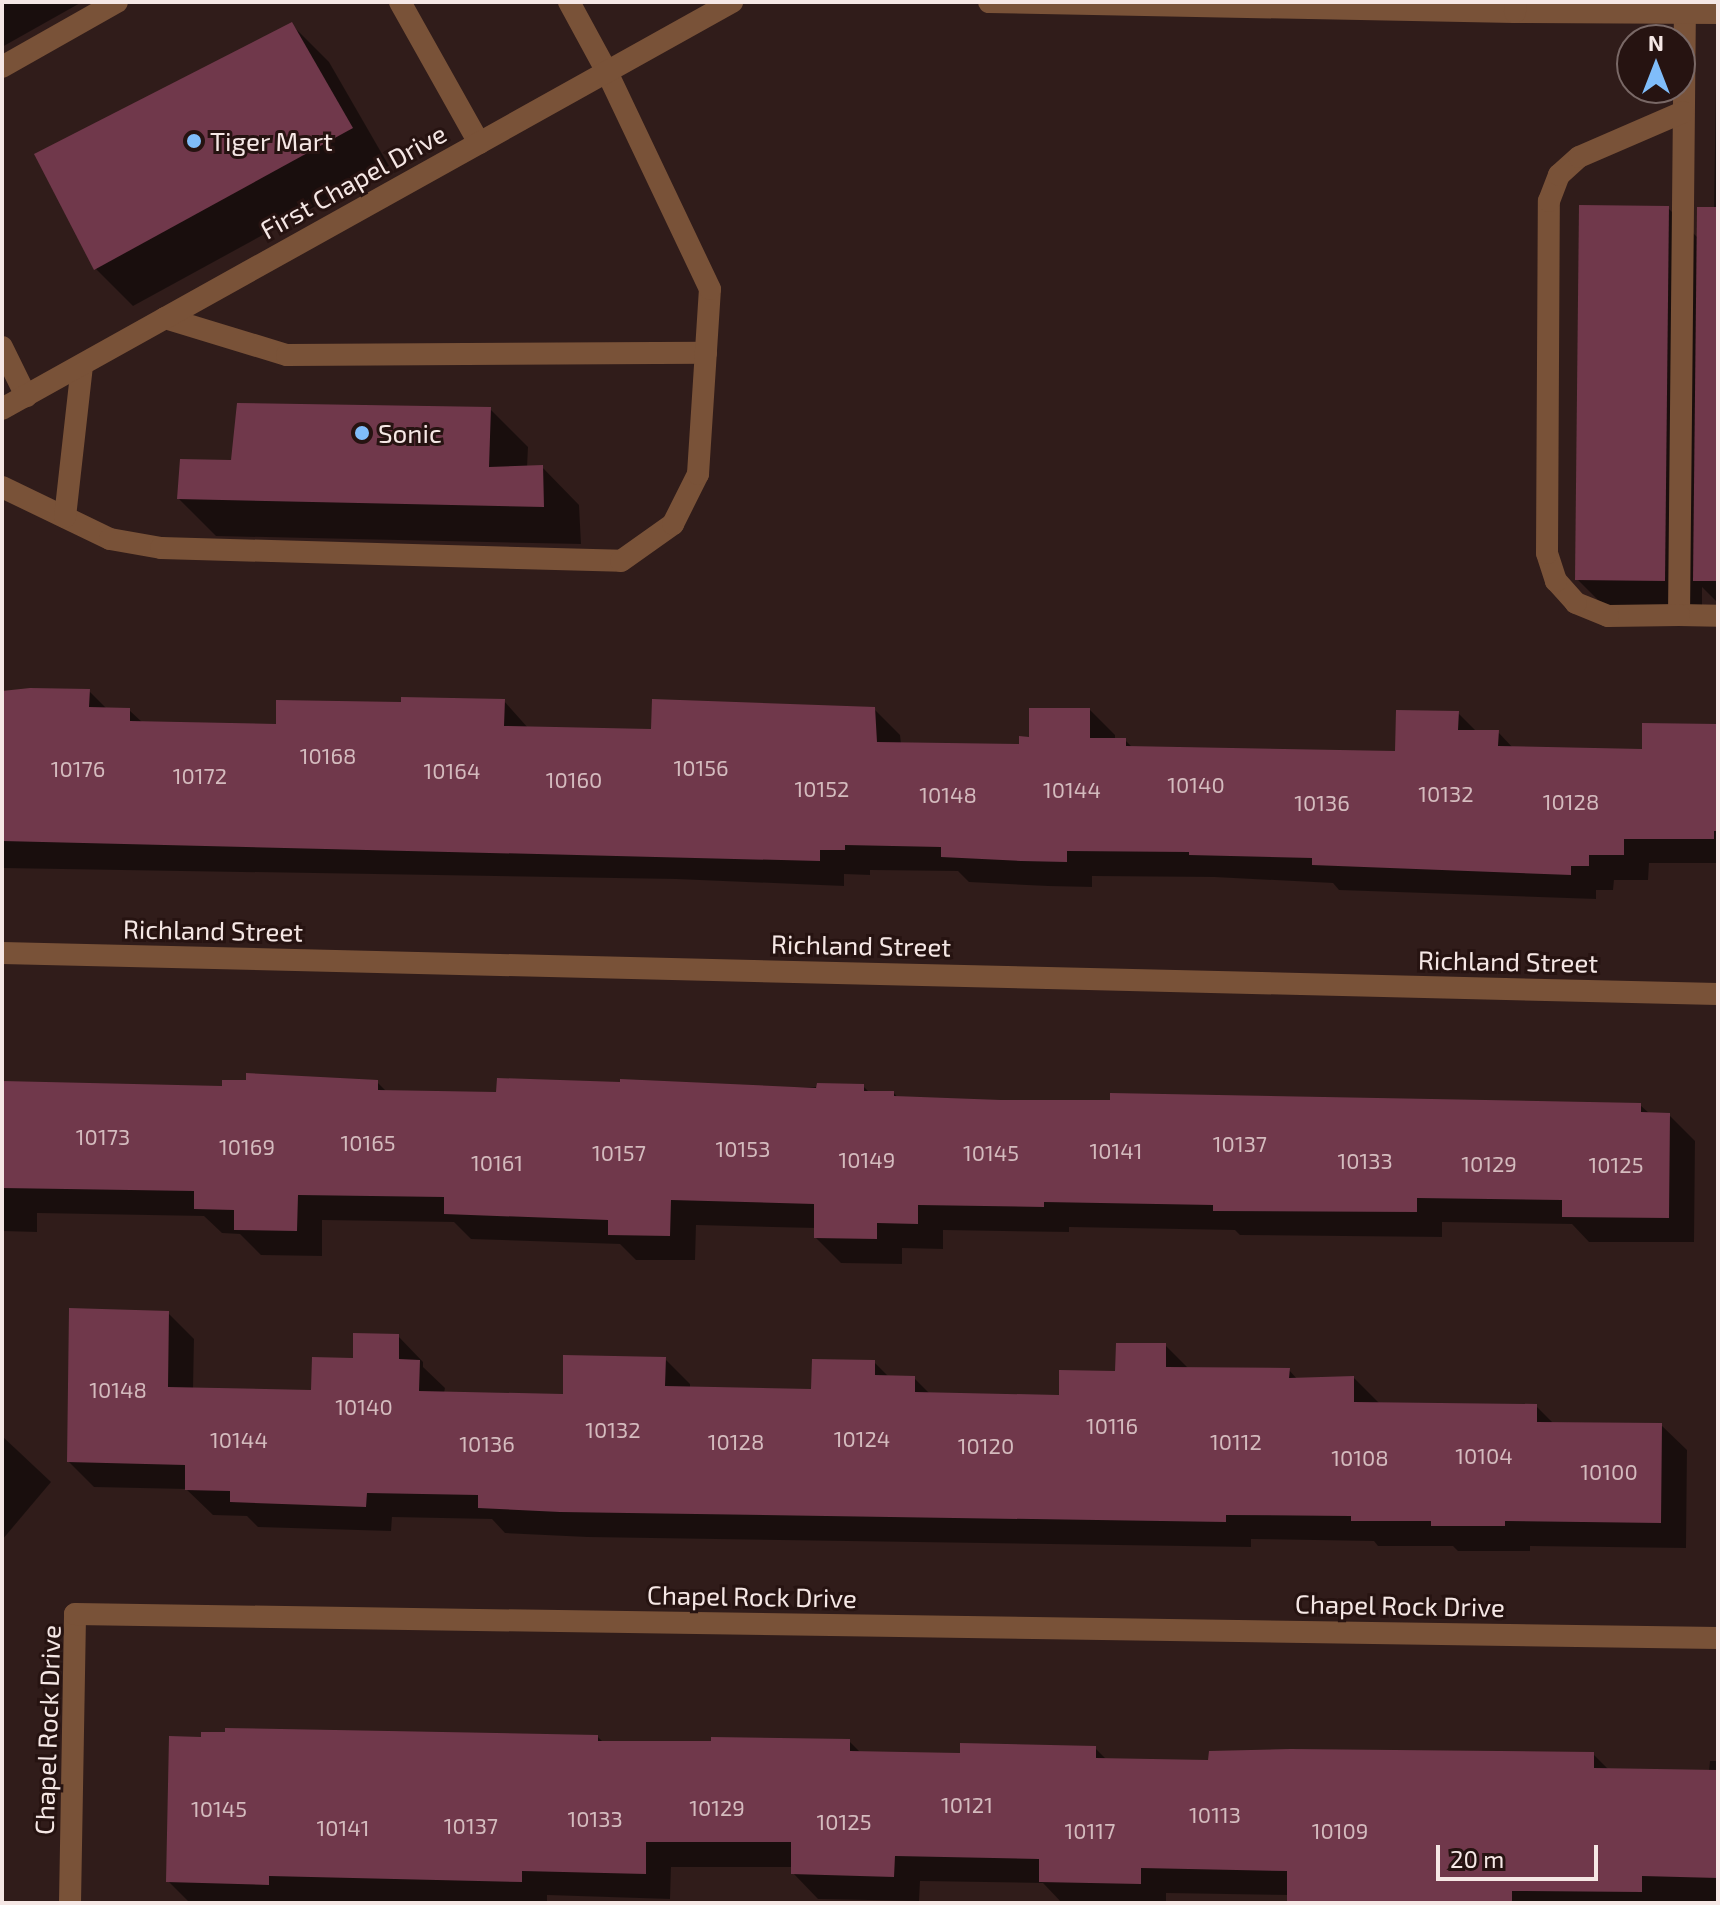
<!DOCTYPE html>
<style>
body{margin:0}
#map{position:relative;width:1720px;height:1905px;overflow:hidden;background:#301c1a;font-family:"Exo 2",sans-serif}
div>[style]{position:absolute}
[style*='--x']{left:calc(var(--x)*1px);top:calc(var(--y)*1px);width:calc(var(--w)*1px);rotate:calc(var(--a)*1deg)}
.shadow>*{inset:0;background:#0007}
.building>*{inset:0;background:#70384b}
.service>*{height:22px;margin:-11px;padding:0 11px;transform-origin:11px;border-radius:11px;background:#795238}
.minor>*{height:22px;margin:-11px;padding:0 11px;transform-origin:11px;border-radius:11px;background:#795238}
.dots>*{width:22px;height:22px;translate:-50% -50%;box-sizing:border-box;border:4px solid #261311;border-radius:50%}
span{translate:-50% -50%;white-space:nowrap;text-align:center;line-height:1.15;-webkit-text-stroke:6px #261311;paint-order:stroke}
.number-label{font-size:22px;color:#d4bbbe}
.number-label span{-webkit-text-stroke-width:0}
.poi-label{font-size:26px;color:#f5e7e5}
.left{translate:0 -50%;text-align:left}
.street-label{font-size:26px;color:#f5e7e5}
.frame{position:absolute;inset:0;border:4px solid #f5e7e5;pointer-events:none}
.north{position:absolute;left:1616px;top:24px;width:80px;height:80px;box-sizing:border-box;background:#261311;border:2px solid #796866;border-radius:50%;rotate:0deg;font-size:22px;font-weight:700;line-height:32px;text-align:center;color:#f5e7e5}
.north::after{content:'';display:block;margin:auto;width:28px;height:36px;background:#80bdfa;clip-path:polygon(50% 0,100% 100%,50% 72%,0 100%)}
.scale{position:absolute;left:1436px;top:1845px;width:162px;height:36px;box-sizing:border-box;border:4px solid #f5e7e5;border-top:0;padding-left:10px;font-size:24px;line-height:28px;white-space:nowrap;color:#f5e7e5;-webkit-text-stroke:6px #261311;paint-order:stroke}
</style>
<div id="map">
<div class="shadow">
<i style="clip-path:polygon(2px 2px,82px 2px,2px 47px)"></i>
<i style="clip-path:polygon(291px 24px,329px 62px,389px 166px,133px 306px,96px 269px)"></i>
<i style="clip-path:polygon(1716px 84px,1718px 603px,1702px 587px,1702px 617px,1614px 616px,1577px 579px,1668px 208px,1699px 239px,1714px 209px)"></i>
<i style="clip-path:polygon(490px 409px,528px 447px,527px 468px,542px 467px,579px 505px,581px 544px,216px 536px,179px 499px,233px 462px)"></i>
<i style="clip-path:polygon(2px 691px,89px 691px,107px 709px,129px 710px,143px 723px,278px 726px,403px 704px,504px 701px,529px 729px,653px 731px,654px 701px,874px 709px,900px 735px,901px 744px,1021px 746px,1090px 710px,1115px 735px,1115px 740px,1125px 740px,1134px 749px,1397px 753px,1458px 713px,1477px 732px,1498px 732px,1514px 749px,1644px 751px,1718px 726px,1718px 863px,1649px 863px,1648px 880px,1614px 880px,1613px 890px,1596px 890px,1596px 899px,1339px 890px,1333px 883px,1214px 877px,1092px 876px,1092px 887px,1048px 886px,969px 882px,958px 871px,870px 870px,870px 875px,844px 874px,844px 886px,676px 879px,2px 868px)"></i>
<i style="clip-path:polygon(248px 1075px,377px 1082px,387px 1092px,498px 1094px,863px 1086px,870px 1093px,894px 1093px,898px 1098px,1001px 1102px,1640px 1105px,1650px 1114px,1669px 1115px,1695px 1141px,1694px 1242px,1589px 1242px,1572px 1224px,1442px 1222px,1442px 1237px,1240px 1235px,1235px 1230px,1069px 1227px,1069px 1232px,943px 1230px,943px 1249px,902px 1248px,902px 1264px,841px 1263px,816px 1238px,816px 1228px,696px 1225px,695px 1260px,636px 1260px,620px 1244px,471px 1239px,454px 1222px,322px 1220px,322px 1256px,261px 1255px,240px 1234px,222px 1233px,204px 1216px,37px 1213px,37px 1232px,2px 1231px,2px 1084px,224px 1088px,248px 1082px)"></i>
<i style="clip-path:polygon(168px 1313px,194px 1339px,193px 1390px,313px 1392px,355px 1360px,398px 1336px,423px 1362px,423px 1367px,445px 1388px,444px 1393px,565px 1396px,665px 1359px,690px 1384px,690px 1389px,813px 1391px,874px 1362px,889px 1377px,914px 1378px,931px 1395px,1061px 1397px,1117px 1373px,1165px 1345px,1190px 1370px,1289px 1370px,1298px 1380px,1354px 1378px,1380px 1404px,1536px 1406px,1554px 1424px,1661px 1425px,1687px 1450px,1686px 1548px,1530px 1546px,1530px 1551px,1458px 1551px,1453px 1546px,1378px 1546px,1374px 1541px,1251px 1539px,1251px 1547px,587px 1537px,505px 1533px,492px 1519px,392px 1517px,391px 1531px,258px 1527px,247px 1516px,213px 1515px,186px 1489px,94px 1487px,69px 1462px)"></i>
<i style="clip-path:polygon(2px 1436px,51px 1482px,2px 1540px)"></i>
<i style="clip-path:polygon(598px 1737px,604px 1743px,849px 1741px,861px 1753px,962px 1755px,1095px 1748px,1107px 1760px,1210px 1762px,1593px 1754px,1609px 1770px,1709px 1772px,1710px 1761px,1718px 1761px,1718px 1902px,1289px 1903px,1289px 1895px,1166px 1893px,1166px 1903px,1062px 1903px,1043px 1883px,920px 1881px,919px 1901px,818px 1899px,793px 1873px,793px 1867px,671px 1867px,670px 1899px,547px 1895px,547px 1903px,190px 1903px,168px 1881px)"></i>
</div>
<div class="building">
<i style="clip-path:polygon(292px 22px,353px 128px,94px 270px,34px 154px)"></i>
<i style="clip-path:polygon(1579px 205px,1669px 206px,1665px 581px,1575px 580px)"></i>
<i style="clip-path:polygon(1697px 207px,1718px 207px,1718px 581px,1693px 581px)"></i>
<i style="clip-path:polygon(237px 403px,491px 407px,489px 467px,543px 465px,544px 507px,177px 499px,180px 459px,231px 460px)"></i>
<i style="clip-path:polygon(30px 688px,90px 689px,89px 707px,130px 708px,130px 721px,276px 724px,276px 700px,401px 702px,401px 697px,505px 699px,504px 726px,651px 729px,652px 699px,875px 707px,877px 742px,1019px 744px,1019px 736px,1029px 737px,1029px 708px,1090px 708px,1090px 738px,1126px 738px,1126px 746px,1395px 751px,1396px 710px,1459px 711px,1458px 730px,1499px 730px,1498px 746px,1642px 749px,1642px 723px,1718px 724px,1718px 831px,1714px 831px,1714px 839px,1624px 839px,1624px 855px,1589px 855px,1589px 866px,1571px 866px,1571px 875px,1312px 865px,1312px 858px,1189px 855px,1189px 852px,1067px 851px,1067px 862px,1021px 861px,941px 857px,941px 847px,845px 845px,845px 850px,820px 850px,820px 861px,2px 841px,2px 691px)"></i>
<i style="clip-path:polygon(246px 1073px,378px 1080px,378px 1090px,496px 1092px,497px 1078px,620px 1082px,620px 1079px,816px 1088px,817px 1083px,864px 1084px,864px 1091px,894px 1091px,894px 1096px,1001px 1100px,1110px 1100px,1110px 1093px,1641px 1103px,1641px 1112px,1670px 1113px,1669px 1218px,1562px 1217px,1562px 1200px,1417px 1198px,1417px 1212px,1213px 1211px,1213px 1205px,1044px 1202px,1044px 1207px,918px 1205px,918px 1224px,877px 1223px,877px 1239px,814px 1238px,814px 1204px,671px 1200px,670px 1236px,608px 1235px,608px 1220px,444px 1214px,444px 1197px,298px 1195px,297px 1231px,234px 1230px,234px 1210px,194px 1209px,194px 1191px,2px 1188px,2px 1081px,222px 1086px,222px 1080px,246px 1080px)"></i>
<i style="clip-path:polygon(69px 1308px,169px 1311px,168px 1387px,311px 1390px,312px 1357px,353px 1358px,353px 1333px,399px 1334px,399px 1359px,420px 1360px,419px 1391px,563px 1394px,563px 1355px,666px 1357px,665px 1386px,811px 1389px,812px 1359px,875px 1360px,875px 1375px,915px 1376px,915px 1392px,1059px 1395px,1059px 1370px,1115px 1371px,1116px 1343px,1166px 1343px,1166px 1367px,1290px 1368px,1289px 1378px,1354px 1376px,1354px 1402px,1537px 1404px,1537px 1422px,1662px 1423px,1661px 1523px,1505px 1521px,1505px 1526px,1431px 1526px,1431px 1521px,1351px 1521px,1351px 1516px,1226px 1515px,1226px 1522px,560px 1512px,478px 1508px,478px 1495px,367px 1493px,366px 1507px,230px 1502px,230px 1491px,185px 1490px,185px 1465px,67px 1462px)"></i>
<i style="clip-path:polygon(225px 1728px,598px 1735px,598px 1741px,711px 1741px,711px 1737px,850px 1739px,850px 1751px,960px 1753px,960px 1743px,1096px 1746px,1096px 1758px,1208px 1760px,1209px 1751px,1290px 1749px,1594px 1752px,1594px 1768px,1718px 1770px,1718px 1878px,1642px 1876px,1642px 1892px,1512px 1891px,1512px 1903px,1287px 1903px,1287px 1871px,1141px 1868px,1141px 1884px,1039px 1882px,1039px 1859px,895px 1856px,894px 1877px,791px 1874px,791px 1842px,646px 1842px,646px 1874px,522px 1871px,522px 1882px,269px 1876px,269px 1885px,166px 1882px,169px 1736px,201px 1737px,201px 1732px,225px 1732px)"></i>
</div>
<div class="service">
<i style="--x:400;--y:2;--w:162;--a:60.7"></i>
<i style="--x:1685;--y:2;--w:613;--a:90.56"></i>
<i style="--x:1679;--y:615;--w:39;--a:1"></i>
<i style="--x:1515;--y:12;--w:203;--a:0.3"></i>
<i style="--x:2;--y:67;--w:132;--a:-29.5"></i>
<i style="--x:165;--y:318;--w:127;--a:16.9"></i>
<i style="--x:287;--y:355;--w:419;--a:-0.3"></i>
<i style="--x:2;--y:347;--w:55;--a:63.9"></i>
<i style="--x:2;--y:487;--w:120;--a:25.7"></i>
<i style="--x:110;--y:539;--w:52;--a:10"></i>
<i style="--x:161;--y:548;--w:460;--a:1.6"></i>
<i style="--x:621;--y:561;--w:64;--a:-35.4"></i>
<i style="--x:673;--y:524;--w:56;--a:-63.4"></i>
<i style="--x:698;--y:474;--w:185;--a:-86.3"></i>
<i style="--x:710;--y:289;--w:240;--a:-115.4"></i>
<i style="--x:65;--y:517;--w:153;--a:-83.6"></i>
<i style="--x:1679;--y:615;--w:71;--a:179.2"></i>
<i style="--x:1608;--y:616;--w:35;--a:-158"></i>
<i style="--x:1576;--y:603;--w:30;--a:-132"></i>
<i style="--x:1556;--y:581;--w:29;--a:-108"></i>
<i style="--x:1547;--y:553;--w:352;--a:-89.7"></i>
<i style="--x:1549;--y:201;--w:28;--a:-69"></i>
<i style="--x:1559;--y:175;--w:27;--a:-42"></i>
<i style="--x:1579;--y:157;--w:113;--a:-23.4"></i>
</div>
<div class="minor">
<i style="--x:569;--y:2;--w:80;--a:61.5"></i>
<i style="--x:989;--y:2;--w:526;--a:1.09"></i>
<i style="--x:1515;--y:12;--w:10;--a:-84"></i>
<i style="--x:2;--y:409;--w:836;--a:-29.14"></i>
<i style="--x:2;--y:953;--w:1716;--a:1.37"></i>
<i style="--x:70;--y:1903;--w:289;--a:-89"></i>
<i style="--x:75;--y:1614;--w:1643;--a:0.84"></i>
</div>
<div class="dots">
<i style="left:194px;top:141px;background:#80bdfa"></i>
<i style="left:362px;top:433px;background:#80bdfa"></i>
</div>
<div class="number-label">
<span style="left:328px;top:756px">10168</span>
<span style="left:701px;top:768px">10156</span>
<span style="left:78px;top:769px">10176</span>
<span style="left:452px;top:771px">10164</span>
<span style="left:200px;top:776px">10172</span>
<span style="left:574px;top:780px">10160</span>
<span style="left:1196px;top:785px">10140</span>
<span style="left:822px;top:789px">10152</span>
<span style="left:1072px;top:790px">10144</span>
<span style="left:1446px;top:794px">10132</span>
<span style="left:948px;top:795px">10148</span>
<span style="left:1571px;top:802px">10128</span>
<span style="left:1322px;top:803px">10136</span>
<span style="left:103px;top:1137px">10173</span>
<span style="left:368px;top:1143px">10165</span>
<span style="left:1240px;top:1144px">10137</span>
<span style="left:247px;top:1147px">10169</span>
<span style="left:743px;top:1149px">10153</span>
<span style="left:1116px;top:1151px">10141</span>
<span style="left:619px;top:1153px">10157</span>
<span style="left:991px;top:1153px">10145</span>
<span style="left:867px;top:1160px">10149</span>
<span style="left:1365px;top:1161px">10133</span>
<span style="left:497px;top:1163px">10161</span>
<span style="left:1489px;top:1164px">10129</span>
<span style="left:1616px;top:1165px">10125</span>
<span style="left:118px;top:1390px">10148</span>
<span style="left:364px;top:1407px">10140</span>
<span style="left:1112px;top:1426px">10116</span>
<span style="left:613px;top:1430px">10132</span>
<span style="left:862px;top:1439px">10124</span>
<span style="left:239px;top:1440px">10144</span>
<span style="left:736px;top:1442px">10128</span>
<span style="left:1236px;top:1442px">10112</span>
<span style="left:487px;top:1444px">10136</span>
<span style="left:986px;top:1446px">10120</span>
<span style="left:1484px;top:1456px">10104</span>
<span style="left:1360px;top:1458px">10108</span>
<span style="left:1609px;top:1472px">10100</span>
<span style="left:967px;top:1805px">10121</span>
<span style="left:717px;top:1808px">10129</span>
<span style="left:219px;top:1809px">10145</span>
<span style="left:1215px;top:1815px">10113</span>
<span style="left:595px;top:1819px">10133</span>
<span style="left:844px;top:1822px">10125</span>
<span style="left:471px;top:1826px">10137</span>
<span style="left:343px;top:1828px">10141</span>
<span style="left:1090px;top:1831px">10117</span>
<span style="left:1340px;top:1831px">10109</span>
</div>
<div class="poi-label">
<span class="left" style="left:210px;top:141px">Tiger Mart</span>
<span class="left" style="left:378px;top:433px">Sonic</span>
</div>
<div class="street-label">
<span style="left:353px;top:181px;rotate:-29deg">First Chapel Drive</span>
<span style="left:213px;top:930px;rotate:1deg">Richland Street</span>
<span style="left:861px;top:945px;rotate:1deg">Richland Street</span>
<span style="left:1508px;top:961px;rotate:1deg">Richland Street</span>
<span style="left:752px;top:1596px;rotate:1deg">Chapel Rock Drive</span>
<span style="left:1400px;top:1605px;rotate:1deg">Chapel Rock Drive</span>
<span style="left:47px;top:1730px;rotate:-88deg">Chapel Rock Drive</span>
</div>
<div class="frame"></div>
<div class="north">N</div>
<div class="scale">20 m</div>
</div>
